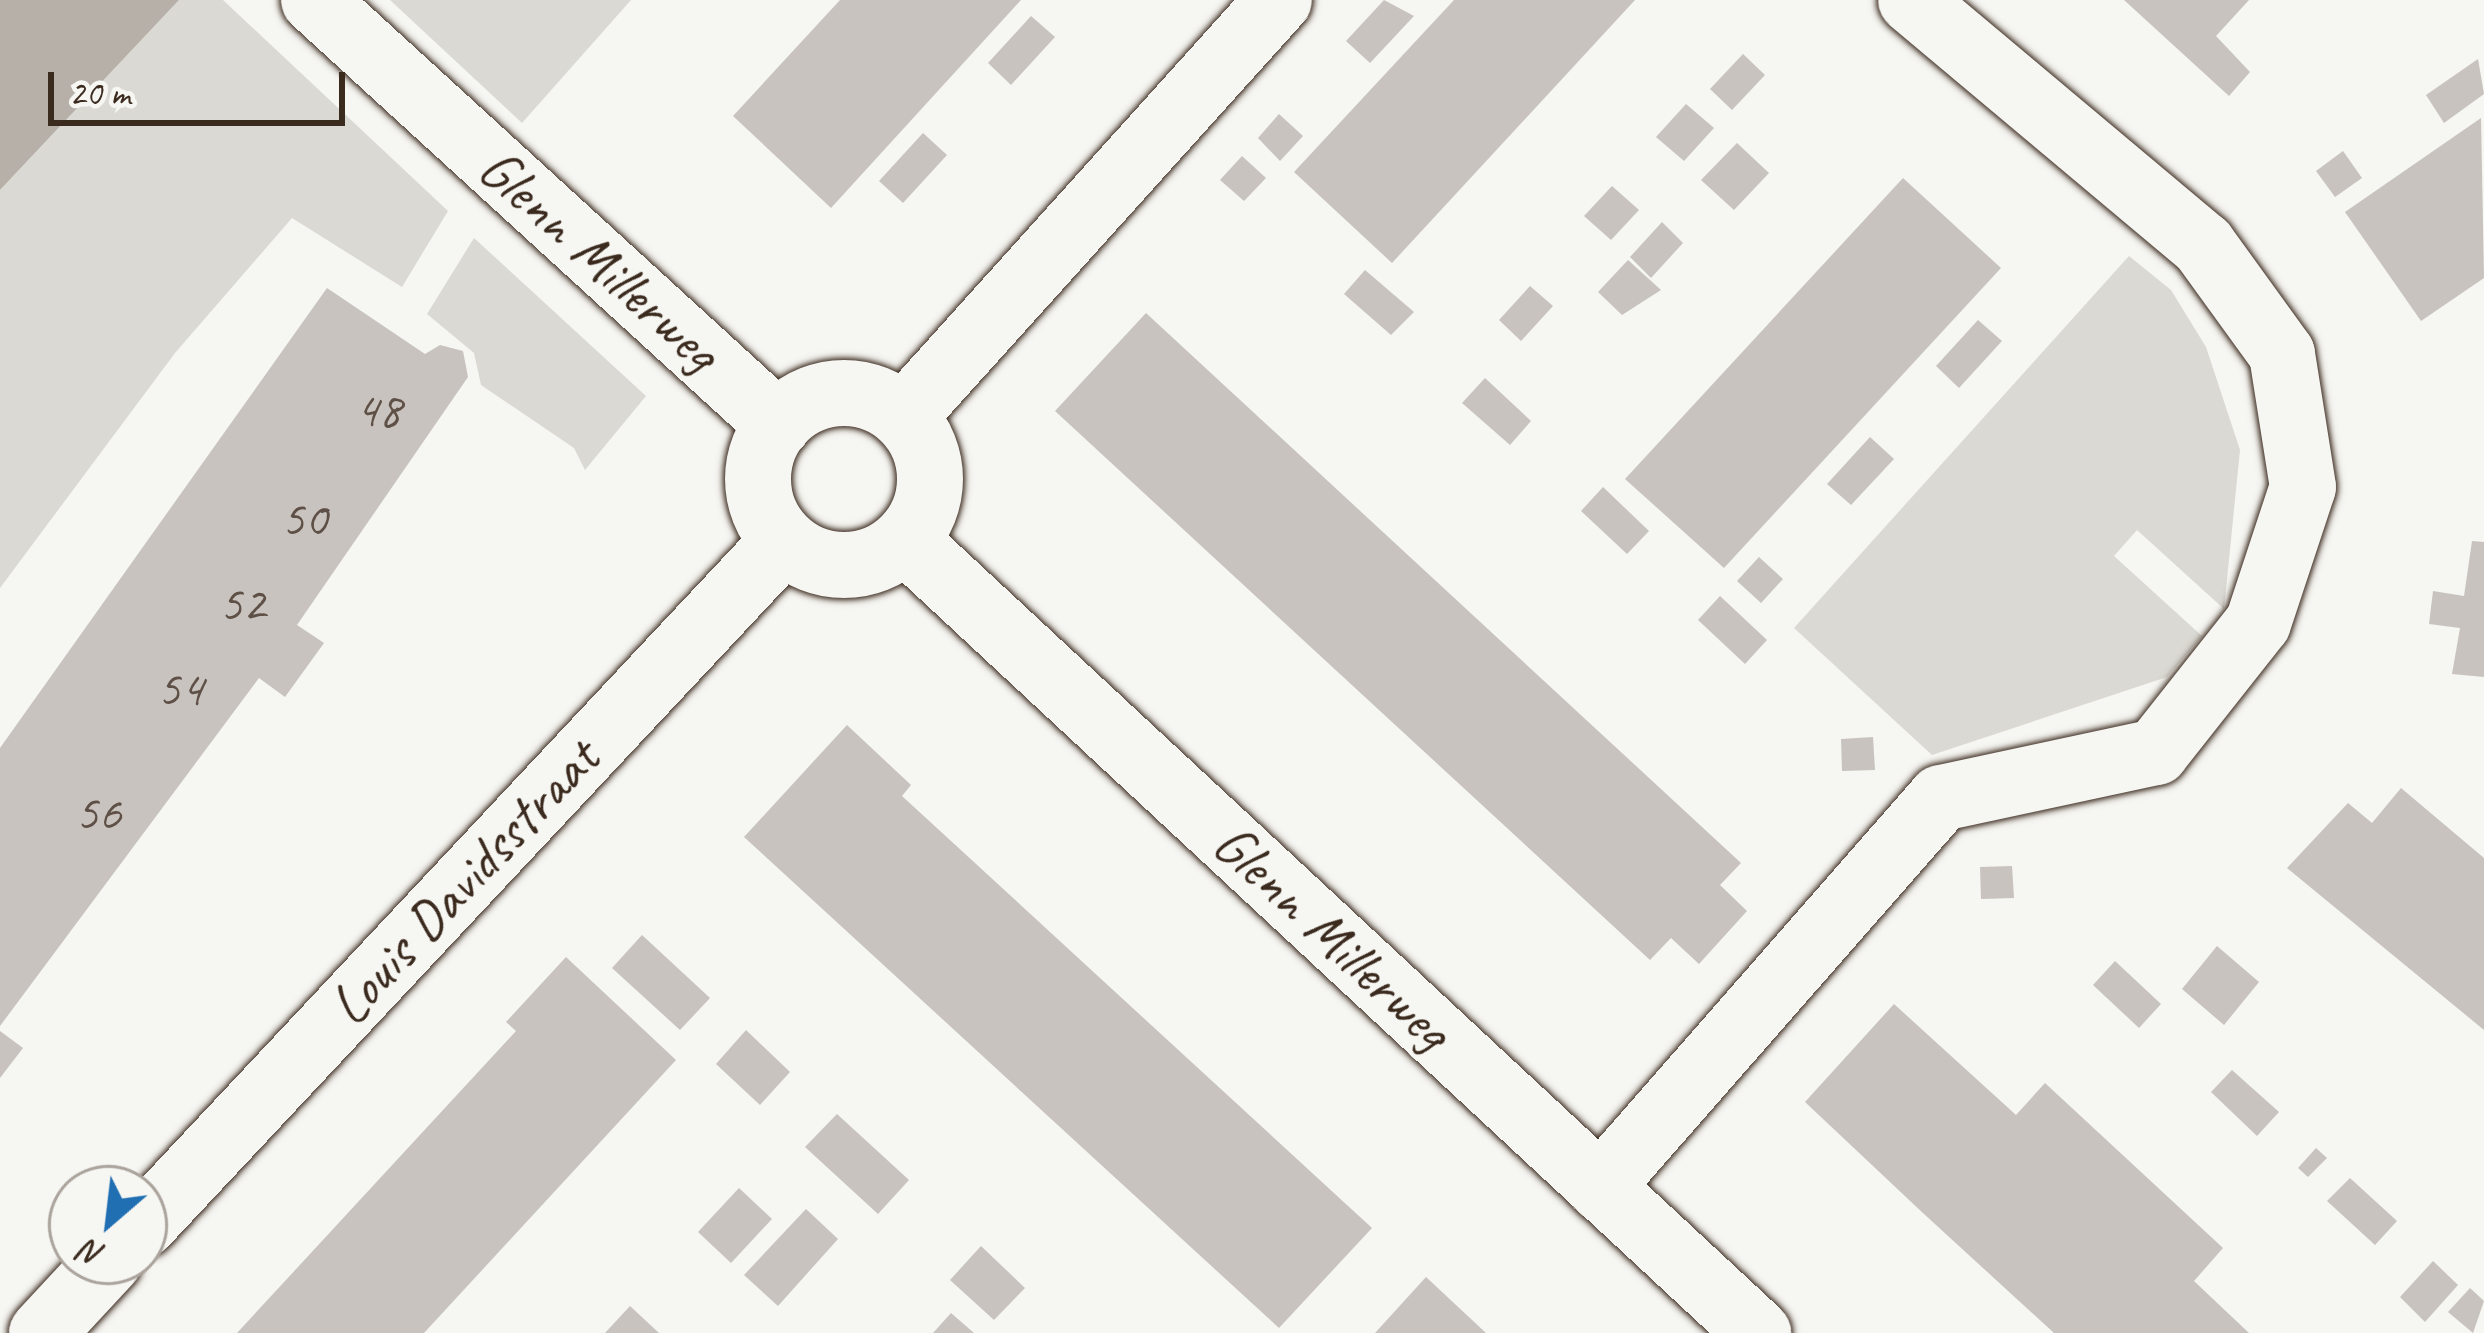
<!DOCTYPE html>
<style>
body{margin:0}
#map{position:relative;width:2484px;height:1333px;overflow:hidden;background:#f6f6f2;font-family:Caveat,sans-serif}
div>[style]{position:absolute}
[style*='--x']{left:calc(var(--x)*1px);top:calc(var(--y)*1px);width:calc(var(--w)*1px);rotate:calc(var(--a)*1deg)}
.green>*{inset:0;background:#dad9d3}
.water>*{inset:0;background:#b6b0a9}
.building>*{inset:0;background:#c8c3be}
.roads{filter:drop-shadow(0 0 3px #3b2a1e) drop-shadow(0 0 3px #3b2a1e)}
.minor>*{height:66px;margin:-33px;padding:0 33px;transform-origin:33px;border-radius:33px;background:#f6f6f2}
.tertiary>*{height:66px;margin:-33px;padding:0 33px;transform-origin:33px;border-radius:33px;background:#f6f6f2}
.tertiary>.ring{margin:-33px;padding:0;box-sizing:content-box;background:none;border:66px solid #f6f6f2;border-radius:50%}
span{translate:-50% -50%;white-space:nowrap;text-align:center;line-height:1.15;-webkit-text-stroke:9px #f6f6f2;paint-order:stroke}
.number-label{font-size:51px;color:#5e5046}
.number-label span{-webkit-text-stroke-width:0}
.street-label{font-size:57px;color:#3b2a1e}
.north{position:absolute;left:48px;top:1165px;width:120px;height:120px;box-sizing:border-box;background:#f6f6f2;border:3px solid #aba49d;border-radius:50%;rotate:208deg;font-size:33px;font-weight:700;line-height:48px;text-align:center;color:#3b2a1e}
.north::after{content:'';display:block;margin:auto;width:42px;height:54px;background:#1f6fb2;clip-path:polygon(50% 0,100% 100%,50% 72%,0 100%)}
.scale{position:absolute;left:48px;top:72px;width:297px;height:54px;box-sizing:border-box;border:6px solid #3b2a1e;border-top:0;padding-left:15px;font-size:36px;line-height:42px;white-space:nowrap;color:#3b2a1e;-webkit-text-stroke:9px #f6f6f2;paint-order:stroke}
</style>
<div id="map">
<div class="green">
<i style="clip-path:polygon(179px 0,223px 0,448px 211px,402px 287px,292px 218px,175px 353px,0 588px,0 190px)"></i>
<i style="clip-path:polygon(390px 0,631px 0,522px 123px)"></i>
<i style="clip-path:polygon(474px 238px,646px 396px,585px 470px,574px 448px,481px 385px,474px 353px,427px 314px)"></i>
<i style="clip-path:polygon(2129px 256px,2171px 290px,2206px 347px,2240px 450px,2224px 609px,2137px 530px,2114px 556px,2202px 636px,2167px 677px,1932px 755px,1794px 628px)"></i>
</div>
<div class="water">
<i style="clip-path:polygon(0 0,179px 0,0 190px)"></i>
</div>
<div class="building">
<i style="clip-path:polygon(840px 0,1021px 0,831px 208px,733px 116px)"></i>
<i style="clip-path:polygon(1384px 0,1414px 16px,1370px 63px,1346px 41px)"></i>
<i style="clip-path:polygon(1454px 0,1635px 0,1392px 263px,1294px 172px)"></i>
<i style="clip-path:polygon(2124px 0,2249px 0,2216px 36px,2250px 72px,2229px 96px)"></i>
<i style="clip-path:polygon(1031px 16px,1055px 37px,1011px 85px,988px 63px)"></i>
<i style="clip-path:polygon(1743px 54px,1765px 75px,1732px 110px,1710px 89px)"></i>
<i style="clip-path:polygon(2478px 59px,2484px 94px,2444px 123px,2426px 95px)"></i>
<i style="clip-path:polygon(1686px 104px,1714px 128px,1684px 161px,1656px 137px)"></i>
<i style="clip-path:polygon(1279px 114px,1303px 136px,1280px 161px,1258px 138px)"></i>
<i style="clip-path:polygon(2481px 118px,2484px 278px,2421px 321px,2345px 212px)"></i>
<i style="clip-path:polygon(923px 133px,947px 155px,903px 203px,879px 181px)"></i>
<i style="clip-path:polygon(1737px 143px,1769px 173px,1734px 210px,1701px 180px)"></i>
<i style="clip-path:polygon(2343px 151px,2362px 178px,2335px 197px,2316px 171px)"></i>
<i style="clip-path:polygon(1242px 156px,1266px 178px,1244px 201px,1220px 180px)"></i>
<i style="clip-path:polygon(1903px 178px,2001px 268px,1724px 568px,1625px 479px)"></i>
<i style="clip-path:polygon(1612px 186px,1639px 210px,1611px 240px,1584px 216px)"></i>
<i style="clip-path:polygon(1662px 222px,1683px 243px,1651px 278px,1630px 257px)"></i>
<i style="clip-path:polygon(1628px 260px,1661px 290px,1622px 315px,1598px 292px)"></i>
<i style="clip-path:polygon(1365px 270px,1414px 312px,1391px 335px,1344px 294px)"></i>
<i style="clip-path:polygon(1530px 286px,1553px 306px,1521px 341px,1499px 320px)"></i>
<i style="clip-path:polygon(327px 288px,425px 354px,440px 345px,463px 351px,468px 377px,297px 625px,324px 643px,285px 697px,259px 678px,0 1026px,0 748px)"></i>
<i style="clip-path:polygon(1146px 313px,1741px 863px,1720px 885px,1747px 911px,1699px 964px,1671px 938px,1650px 960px,1055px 411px)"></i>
<i style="clip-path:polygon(1978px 320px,2002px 341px,1959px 388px,1936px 366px)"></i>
<i style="clip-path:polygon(1485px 378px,1531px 421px,1510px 445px,1462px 403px)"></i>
<i style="clip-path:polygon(1870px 437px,1894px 459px,1851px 505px,1827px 484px)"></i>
<i style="clip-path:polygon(1603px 487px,1649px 531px,1627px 554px,1581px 511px)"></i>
<i style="clip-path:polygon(2472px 541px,2484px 542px,2484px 677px,2452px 674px,2460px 628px,2429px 624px,2433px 591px,2464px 596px)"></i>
<i style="clip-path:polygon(1759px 557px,1783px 579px,1761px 603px,1737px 581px)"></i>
<i style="clip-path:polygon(1720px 596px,1767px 640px,1745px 664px,1698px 620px)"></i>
<i style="clip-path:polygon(847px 725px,911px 785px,902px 796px,1372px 1228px,1279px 1328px,744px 837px)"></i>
<i style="clip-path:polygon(1873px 737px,1875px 770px,1842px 771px,1841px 739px)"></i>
<i style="clip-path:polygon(2401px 788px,2484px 858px,2484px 1030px,2287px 868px,2348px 803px,2372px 823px)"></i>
<i style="clip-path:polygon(2012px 866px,2014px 898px,1981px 899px,1980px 867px)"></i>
<i style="clip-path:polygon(642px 935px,710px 998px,680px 1030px,612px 968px)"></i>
<i style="clip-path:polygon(2217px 946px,2259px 982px,2224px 1025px,2182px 989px)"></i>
<i style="clip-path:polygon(566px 957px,676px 1060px,424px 1333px,237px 1333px,516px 1031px,506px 1022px)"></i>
<i style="clip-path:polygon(2115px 961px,2161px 1004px,2139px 1028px,2093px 985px)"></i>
<i style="clip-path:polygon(1894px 1004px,2016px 1115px,2045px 1083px,2223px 1248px,2194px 1281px,2249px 1333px,2054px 1333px,1924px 1214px,1805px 1102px)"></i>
<i style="clip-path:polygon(746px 1030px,790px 1072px,760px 1105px,716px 1064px)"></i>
<i style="clip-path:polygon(0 1031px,23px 1048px,0 1078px)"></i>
<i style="clip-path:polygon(2232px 1070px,2279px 1112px,2257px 1136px,2211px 1092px)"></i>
<i style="clip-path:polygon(837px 1114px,909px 1180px,878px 1214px,805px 1147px)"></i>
<i style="clip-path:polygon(2316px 1148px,2327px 1158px,2308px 1177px,2298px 1168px)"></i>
<i style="clip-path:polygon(2350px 1178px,2397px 1221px,2375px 1245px,2327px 1201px)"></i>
<i style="clip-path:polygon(739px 1188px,772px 1219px,731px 1263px,698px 1232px)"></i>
<i style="clip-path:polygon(806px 1209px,838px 1239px,778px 1306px,744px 1275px)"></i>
<i style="clip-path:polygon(981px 1246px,1025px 1288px,994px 1320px,950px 1280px)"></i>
<i style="clip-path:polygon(2433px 1261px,2458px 1285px,2425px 1322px,2400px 1297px)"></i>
<i style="clip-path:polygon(1426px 1277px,1486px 1333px,1375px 1333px)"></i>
<i style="clip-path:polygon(2470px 1288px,2484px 1301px,2473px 1333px,2448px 1312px)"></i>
<i style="clip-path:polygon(630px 1306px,659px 1333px,605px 1333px)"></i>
<i style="clip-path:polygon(951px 1313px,974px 1333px,933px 1333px)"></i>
</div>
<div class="roads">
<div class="minor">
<i style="--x:904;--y:416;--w:560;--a:-47.97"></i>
<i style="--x:1600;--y:1187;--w:517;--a:-48.76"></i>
<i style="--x:1941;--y:798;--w:220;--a:-12.1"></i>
<i style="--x:2156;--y:752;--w:164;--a:-51.7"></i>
<i style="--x:2258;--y:623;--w:143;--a:-71.7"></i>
<i style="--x:2303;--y:487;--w:135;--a:-99"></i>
<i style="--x:2282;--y:354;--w:135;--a:-125.9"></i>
<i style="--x:2203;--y:245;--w:381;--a:-140"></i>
<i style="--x:144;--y:1224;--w:936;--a:-46.86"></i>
<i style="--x:42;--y:1333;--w:98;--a:-47.1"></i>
</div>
<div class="tertiary">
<i style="--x:314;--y:0;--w:629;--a:42.42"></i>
<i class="ring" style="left:758px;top:393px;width:106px;height:106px"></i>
<i style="--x:905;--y:540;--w:1165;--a:42.91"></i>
</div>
</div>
<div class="number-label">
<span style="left:378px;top:409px">48</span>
<span style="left:304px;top:518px">50</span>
<span style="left:242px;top:603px">52</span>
<span style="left:180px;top:688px">54</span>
<span style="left:98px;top:812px">56</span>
</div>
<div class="street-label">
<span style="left:599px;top:260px;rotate:42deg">Glenn Millerweg</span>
<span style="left:464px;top:882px;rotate:-47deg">Louis Davidsstraat</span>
<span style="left:1332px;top:937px;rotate:43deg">Glenn Millerweg</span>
</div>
<div class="north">N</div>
<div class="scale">20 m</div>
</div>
